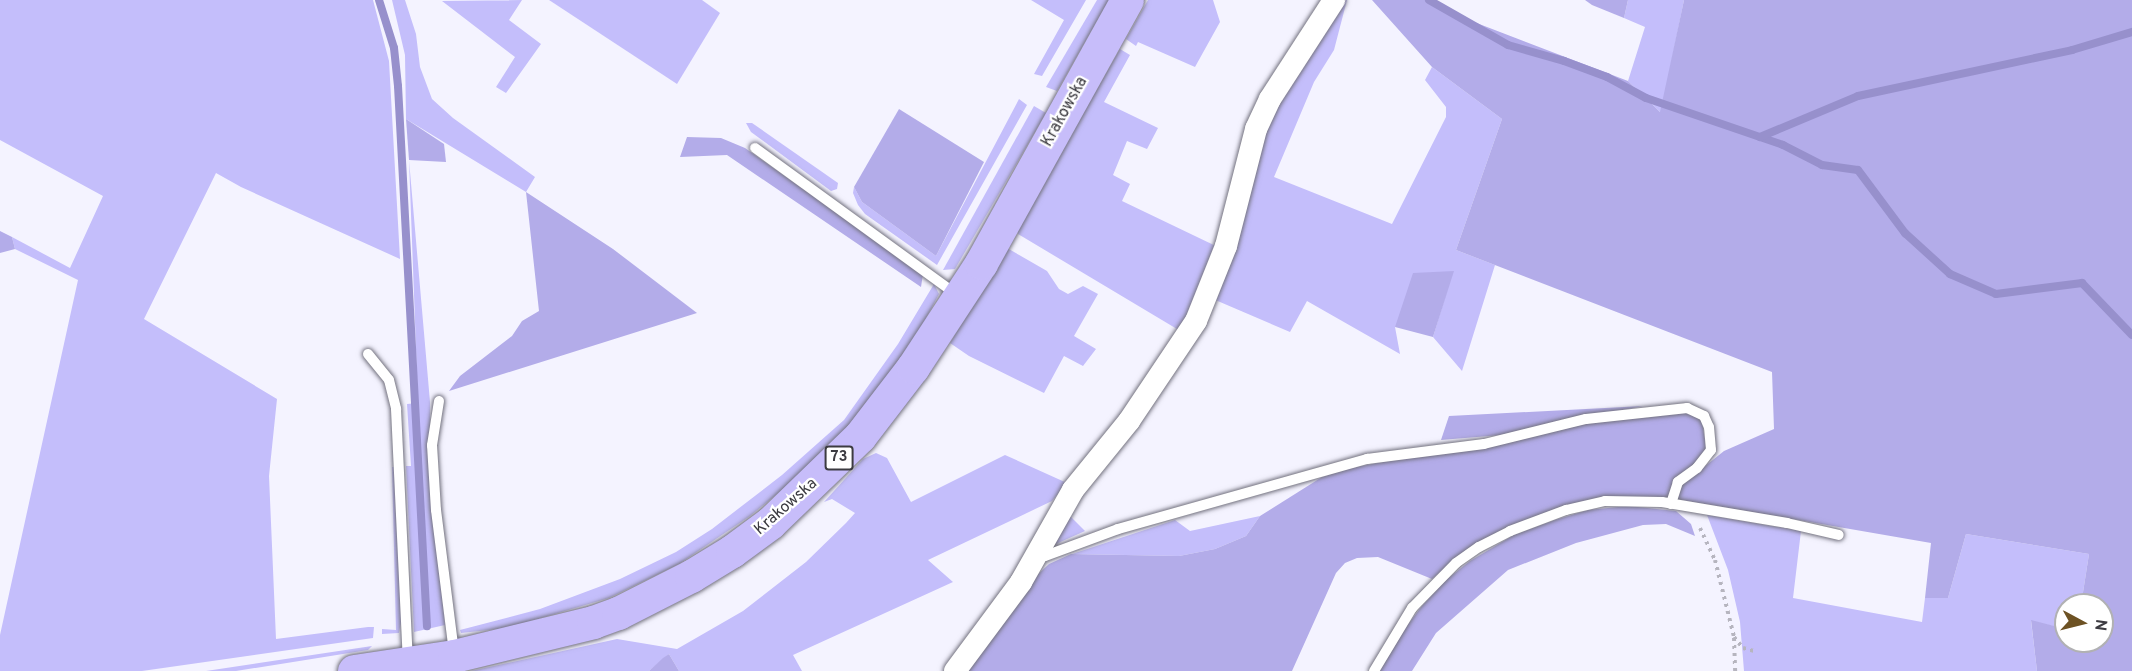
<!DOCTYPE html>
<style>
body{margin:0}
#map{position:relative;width:2132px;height:671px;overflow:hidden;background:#f4f3ff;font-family:Overpass,sans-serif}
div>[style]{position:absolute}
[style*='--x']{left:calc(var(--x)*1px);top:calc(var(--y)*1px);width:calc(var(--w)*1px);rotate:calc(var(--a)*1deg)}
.green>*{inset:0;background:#c4befb}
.forest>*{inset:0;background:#b3ace9}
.stream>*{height:8px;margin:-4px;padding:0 4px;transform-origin:4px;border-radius:4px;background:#9790cc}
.path>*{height:4px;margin-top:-2px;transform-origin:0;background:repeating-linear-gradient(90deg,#b6b5bf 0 3px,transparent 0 7.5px)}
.roads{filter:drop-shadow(0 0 2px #73727f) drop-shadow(0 0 2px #73727f)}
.lane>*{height:10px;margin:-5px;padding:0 5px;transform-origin:5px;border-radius:5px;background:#fff}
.street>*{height:22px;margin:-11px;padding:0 11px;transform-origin:11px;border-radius:11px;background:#fff}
.primary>*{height:33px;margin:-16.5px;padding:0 16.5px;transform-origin:16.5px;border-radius:16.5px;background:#c7bdfa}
span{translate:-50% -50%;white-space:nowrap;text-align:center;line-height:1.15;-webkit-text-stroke:4.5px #fff;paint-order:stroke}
.shield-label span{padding:2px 4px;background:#fff;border:2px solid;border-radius:4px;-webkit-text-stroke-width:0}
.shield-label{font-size:15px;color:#3c3b41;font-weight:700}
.street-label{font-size:16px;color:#3c3b41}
.north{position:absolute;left:2054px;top:593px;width:60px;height:60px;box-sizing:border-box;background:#fff;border:2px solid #b1b1b3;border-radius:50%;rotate:97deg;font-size:16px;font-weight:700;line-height:24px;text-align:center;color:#3c3b41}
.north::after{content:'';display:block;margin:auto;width:21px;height:27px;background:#6d5224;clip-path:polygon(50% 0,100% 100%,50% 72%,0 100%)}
</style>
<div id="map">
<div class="green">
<i style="clip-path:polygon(0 0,373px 0,389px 61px,400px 259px,241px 187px,216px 173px,144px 319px,277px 399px,269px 476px,276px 639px,368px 627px,374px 627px,373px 638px,142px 671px,0 671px,0 635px,78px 280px,15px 249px,12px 237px,70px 268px,103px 196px,0 140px)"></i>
<i style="clip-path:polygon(392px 0,405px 0,416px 34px,420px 67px,432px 99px,453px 118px,535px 177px,526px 192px,406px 119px,405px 55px)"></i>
<i style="clip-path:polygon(522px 0,509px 20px,541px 44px,506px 93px,496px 87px,515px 57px,442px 1px)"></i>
<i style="clip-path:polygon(549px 0,702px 0,720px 13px,677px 84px)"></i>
<i style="clip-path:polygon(1031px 0,1086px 0,1042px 76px,1034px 74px,1064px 20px)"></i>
<i style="clip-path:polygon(1097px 0,1109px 0,1057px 91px,1046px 87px)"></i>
<i style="clip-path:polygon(1148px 0,1213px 0,1220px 22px,1195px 67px,1138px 42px,1136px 46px,1126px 39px)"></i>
<i style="clip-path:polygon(1339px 0,1347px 0,1334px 50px,1314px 82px,1274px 177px,1392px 224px,1446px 117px,1446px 107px,1425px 80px,1432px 67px,1502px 119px,1456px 250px,1495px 265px,1462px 371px,1433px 337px,1453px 271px,1395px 327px,1400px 354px,1307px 301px,1290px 332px,1213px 299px,1262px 129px)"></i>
<i style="clip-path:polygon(1628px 0,1684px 0,1661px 113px,1628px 81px,1645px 27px,1624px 18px)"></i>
<i style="clip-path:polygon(1120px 49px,1130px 55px,1104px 102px,1158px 128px,1147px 149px,1127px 141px,1113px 175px,1130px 184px,1122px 201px,1220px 248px,1182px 332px,1018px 234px,1017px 228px)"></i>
<i style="clip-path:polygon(1019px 99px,1027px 105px,937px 265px,865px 214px,858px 205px,853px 193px,854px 187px,862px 202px,936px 256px)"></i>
<i style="clip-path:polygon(1034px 106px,1046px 113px,955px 269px,943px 270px)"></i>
<i style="clip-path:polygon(746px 123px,752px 123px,838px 183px,837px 189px,831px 191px,751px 132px)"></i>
<i style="clip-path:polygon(409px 160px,430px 402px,430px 480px,445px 625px,414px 632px,406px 466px,411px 466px,407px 404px,418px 403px)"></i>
<i style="clip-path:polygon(1007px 248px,1047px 271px,1059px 289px,1068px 294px,1083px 286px,1098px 294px,1074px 336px,1096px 349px,1083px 366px,1064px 356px,1044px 393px,969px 356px,950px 343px)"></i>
<i style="clip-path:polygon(934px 284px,939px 294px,923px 324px,892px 370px,841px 435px,788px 485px,750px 516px,679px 564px,609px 598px,507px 628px,461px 633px,460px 630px,540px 609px,620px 579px,676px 552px,712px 529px,782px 475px,844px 420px,898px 344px)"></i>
<i style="clip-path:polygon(876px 453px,887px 458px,911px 502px,1005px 455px,1067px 483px,1052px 501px,928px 560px,953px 582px,793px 655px,802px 671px,679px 671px,669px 654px,649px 671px,471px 671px,617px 639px,677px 649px,743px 611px,806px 562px,846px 523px,855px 513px,832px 499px,824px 502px,863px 459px)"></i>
<i style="clip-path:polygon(392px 467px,397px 467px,401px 622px,399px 633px,382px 634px,382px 629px,396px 630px)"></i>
<i style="clip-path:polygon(1066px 512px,1085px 531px,1047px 548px)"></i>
<i style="clip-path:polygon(1707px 515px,1801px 531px,1793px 598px,1922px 622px,1925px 598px,1948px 598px,1966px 534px,2089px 554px,2081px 605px,2066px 605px,2066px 629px,2031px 621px,2037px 671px,1744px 671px,1740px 622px,1728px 570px)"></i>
<i style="clip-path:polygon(1260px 516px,1246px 536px,1215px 549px,1179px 556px,1072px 554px,1175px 520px,1190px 531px)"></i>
<i style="clip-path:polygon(372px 646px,368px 650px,236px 671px,206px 671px)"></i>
</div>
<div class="forest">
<i style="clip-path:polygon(1372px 0,1435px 0,1474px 22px,1628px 81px,1660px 112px,1684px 0,2132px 0,2132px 671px,2037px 671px,2031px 620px,2066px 629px,2066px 641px,2102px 641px,2102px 605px,2081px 605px,2089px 554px,1966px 534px,1948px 598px,1925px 598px,1931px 543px,1676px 499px,1683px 484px,1724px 451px,1774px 429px,1772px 372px,1456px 250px,1502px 119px,1432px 67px)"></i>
<i style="clip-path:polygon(1585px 0,1628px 0,1624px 18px,1592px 5px)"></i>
<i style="clip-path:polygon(899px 109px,984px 162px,936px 256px,862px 202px,854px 187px)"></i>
<i style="clip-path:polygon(406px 119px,444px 144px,446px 162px,409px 160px)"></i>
<i style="clip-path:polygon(687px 137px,721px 138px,745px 148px,923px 274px,921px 287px,727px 155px,680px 157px)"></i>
<i style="clip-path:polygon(526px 192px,613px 249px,697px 313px,449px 391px,460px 376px,512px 336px,522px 321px,539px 311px)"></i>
<i style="clip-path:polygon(0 231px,12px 237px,15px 249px,0 253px)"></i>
<i style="clip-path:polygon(1454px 271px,1433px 337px,1395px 327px,1413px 273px)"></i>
<i style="clip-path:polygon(1643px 406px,1501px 435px,1441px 440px,1449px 416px)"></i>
<i style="clip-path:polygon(1689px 412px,1702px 421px,1706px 448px,1668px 498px,1622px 497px,1507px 528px,1466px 550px,1432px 579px,1378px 557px,1357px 558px,1345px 563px,1336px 573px,1292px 671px,961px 671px,1034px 578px,1049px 564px,1071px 554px,1179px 556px,1215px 549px,1246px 536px,1260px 516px,1322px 477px,1351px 468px,1592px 423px)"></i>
<i style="clip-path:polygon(1628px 506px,1676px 511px,1691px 524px,1695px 536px,1666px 524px,1643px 525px,1576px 543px,1508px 570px,1436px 633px,1412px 671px,1380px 671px,1397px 639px,1422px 606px,1446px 580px,1470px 561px,1514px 535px,1555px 520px,1588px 510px)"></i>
<i style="clip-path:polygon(669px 654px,679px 671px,649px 671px,663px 658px)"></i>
</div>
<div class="stream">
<i style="--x:379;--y:0;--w:50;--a:72.6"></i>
<i style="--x:394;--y:48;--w:38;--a:84"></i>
<i style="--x:398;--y:86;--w:541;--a:86.93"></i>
<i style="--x:1429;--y:0;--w:91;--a:29.7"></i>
<i style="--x:1508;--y:45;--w:58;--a:15.9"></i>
<i style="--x:1564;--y:61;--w:46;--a:20.4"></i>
<i style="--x:1607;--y:77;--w:44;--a:28.3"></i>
<i style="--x:1646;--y:98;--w:145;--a:18.9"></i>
<i style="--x:1783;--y:145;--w:44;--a:27.1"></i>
<i style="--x:1822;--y:165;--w:36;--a:8"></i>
<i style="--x:1858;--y:170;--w:79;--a:53.3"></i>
<i style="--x:1905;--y:233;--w:61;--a:42.3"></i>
<i style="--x:1950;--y:274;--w:50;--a:23.5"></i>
<i style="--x:1996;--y:294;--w:87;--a:-7.3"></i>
<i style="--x:2082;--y:283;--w:72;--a:46.1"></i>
<i style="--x:1760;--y:137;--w:106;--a:-22.7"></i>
<i style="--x:1858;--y:96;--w:219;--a:-12.1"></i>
<i style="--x:2072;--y:50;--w:63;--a:-16.7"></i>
</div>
<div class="path">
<i style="--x:1700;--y:528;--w:35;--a:65"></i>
<i style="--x:1715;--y:560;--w:79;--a:76.1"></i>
<i style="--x:1734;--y:637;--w:14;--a:51"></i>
<i style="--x:1743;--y:648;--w:11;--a:15"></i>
<i style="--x:1734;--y:638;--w:33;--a:88"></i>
</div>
<div class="roads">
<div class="lane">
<i style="--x:755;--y:148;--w:248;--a:36"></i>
<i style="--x:368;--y:354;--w:33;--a:51"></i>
<i style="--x:389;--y:380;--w:30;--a:76"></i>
<i style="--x:396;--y:409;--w:250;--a:87.3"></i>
<i style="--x:439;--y:401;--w:45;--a:99"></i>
<i style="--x:432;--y:445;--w:65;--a:86.5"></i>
<i style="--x:436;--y:510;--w:143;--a:82.8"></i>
<i style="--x:1036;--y:555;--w:9;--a:6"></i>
<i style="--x:1045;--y:556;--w:78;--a:-20.3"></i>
<i style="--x:1118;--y:529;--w:259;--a:-15.7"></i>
<i style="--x:1367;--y:459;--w:118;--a:-7.3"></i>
<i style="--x:1484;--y:444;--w:105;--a:-13.8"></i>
<i style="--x:1586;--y:419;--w:102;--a:-6.2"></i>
<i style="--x:1687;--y:408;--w:19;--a:25"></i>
<i style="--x:1704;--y:416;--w:12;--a:66"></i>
<i style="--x:1709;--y:427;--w:23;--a:85"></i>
<i style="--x:1711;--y:450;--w:23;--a:128"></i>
<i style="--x:1697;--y:468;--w:24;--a:144"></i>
<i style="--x:1678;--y:482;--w:23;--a:108"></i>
<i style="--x:1374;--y:671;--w:74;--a:-58.9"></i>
<i style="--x:1412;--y:608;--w:63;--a:-45.6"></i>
<i style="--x:1456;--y:563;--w:28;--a:-35"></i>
<i style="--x:1479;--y:547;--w:35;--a:-27"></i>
<i style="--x:1510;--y:531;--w:60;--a:-20.6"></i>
<i style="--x:1566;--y:510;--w:40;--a:-13"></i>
<i style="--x:1605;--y:501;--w:57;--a:1"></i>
<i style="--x:1662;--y:502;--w:127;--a:9.5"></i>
<i style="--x:1787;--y:523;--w:53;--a:13"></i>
</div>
<div class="street">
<i style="--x:955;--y:671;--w:111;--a:-53.4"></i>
<i style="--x:1021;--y:582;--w:106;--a:-60.5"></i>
<i style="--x:1073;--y:490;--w:89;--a:-50.9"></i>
<i style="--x:1129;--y:421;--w:120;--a:-56.2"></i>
<i style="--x:1196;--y:321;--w:81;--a:-68.2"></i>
<i style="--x:1226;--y:246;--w:121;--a:-75.6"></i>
<i style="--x:1256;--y:129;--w:33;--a:-65"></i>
<i style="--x:1270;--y:99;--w:118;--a:-57.1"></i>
</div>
<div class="primary">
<i style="--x:354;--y:671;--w:101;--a:-8.5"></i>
<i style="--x:454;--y:656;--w:143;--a:-13.7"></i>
<i style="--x:593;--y:622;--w:27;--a:-20"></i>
<i style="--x:618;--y:613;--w:82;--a:-26.9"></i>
<i style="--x:691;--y:576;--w:48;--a:-31.4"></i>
<i style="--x:732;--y:551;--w:47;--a:-36.4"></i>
<i style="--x:770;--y:523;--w:125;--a:-44"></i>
<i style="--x:860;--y:436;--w:87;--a:-52.5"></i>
<i style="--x:913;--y:367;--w:124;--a:-56.8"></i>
<i style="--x:981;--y:263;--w:301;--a:-61"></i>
</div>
</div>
<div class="shield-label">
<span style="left:839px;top:458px">73</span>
</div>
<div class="street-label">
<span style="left:1065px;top:112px;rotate:-61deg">Krakowska</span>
<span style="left:786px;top:507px;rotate:-41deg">Krakowska</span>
</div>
<div class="north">N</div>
</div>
